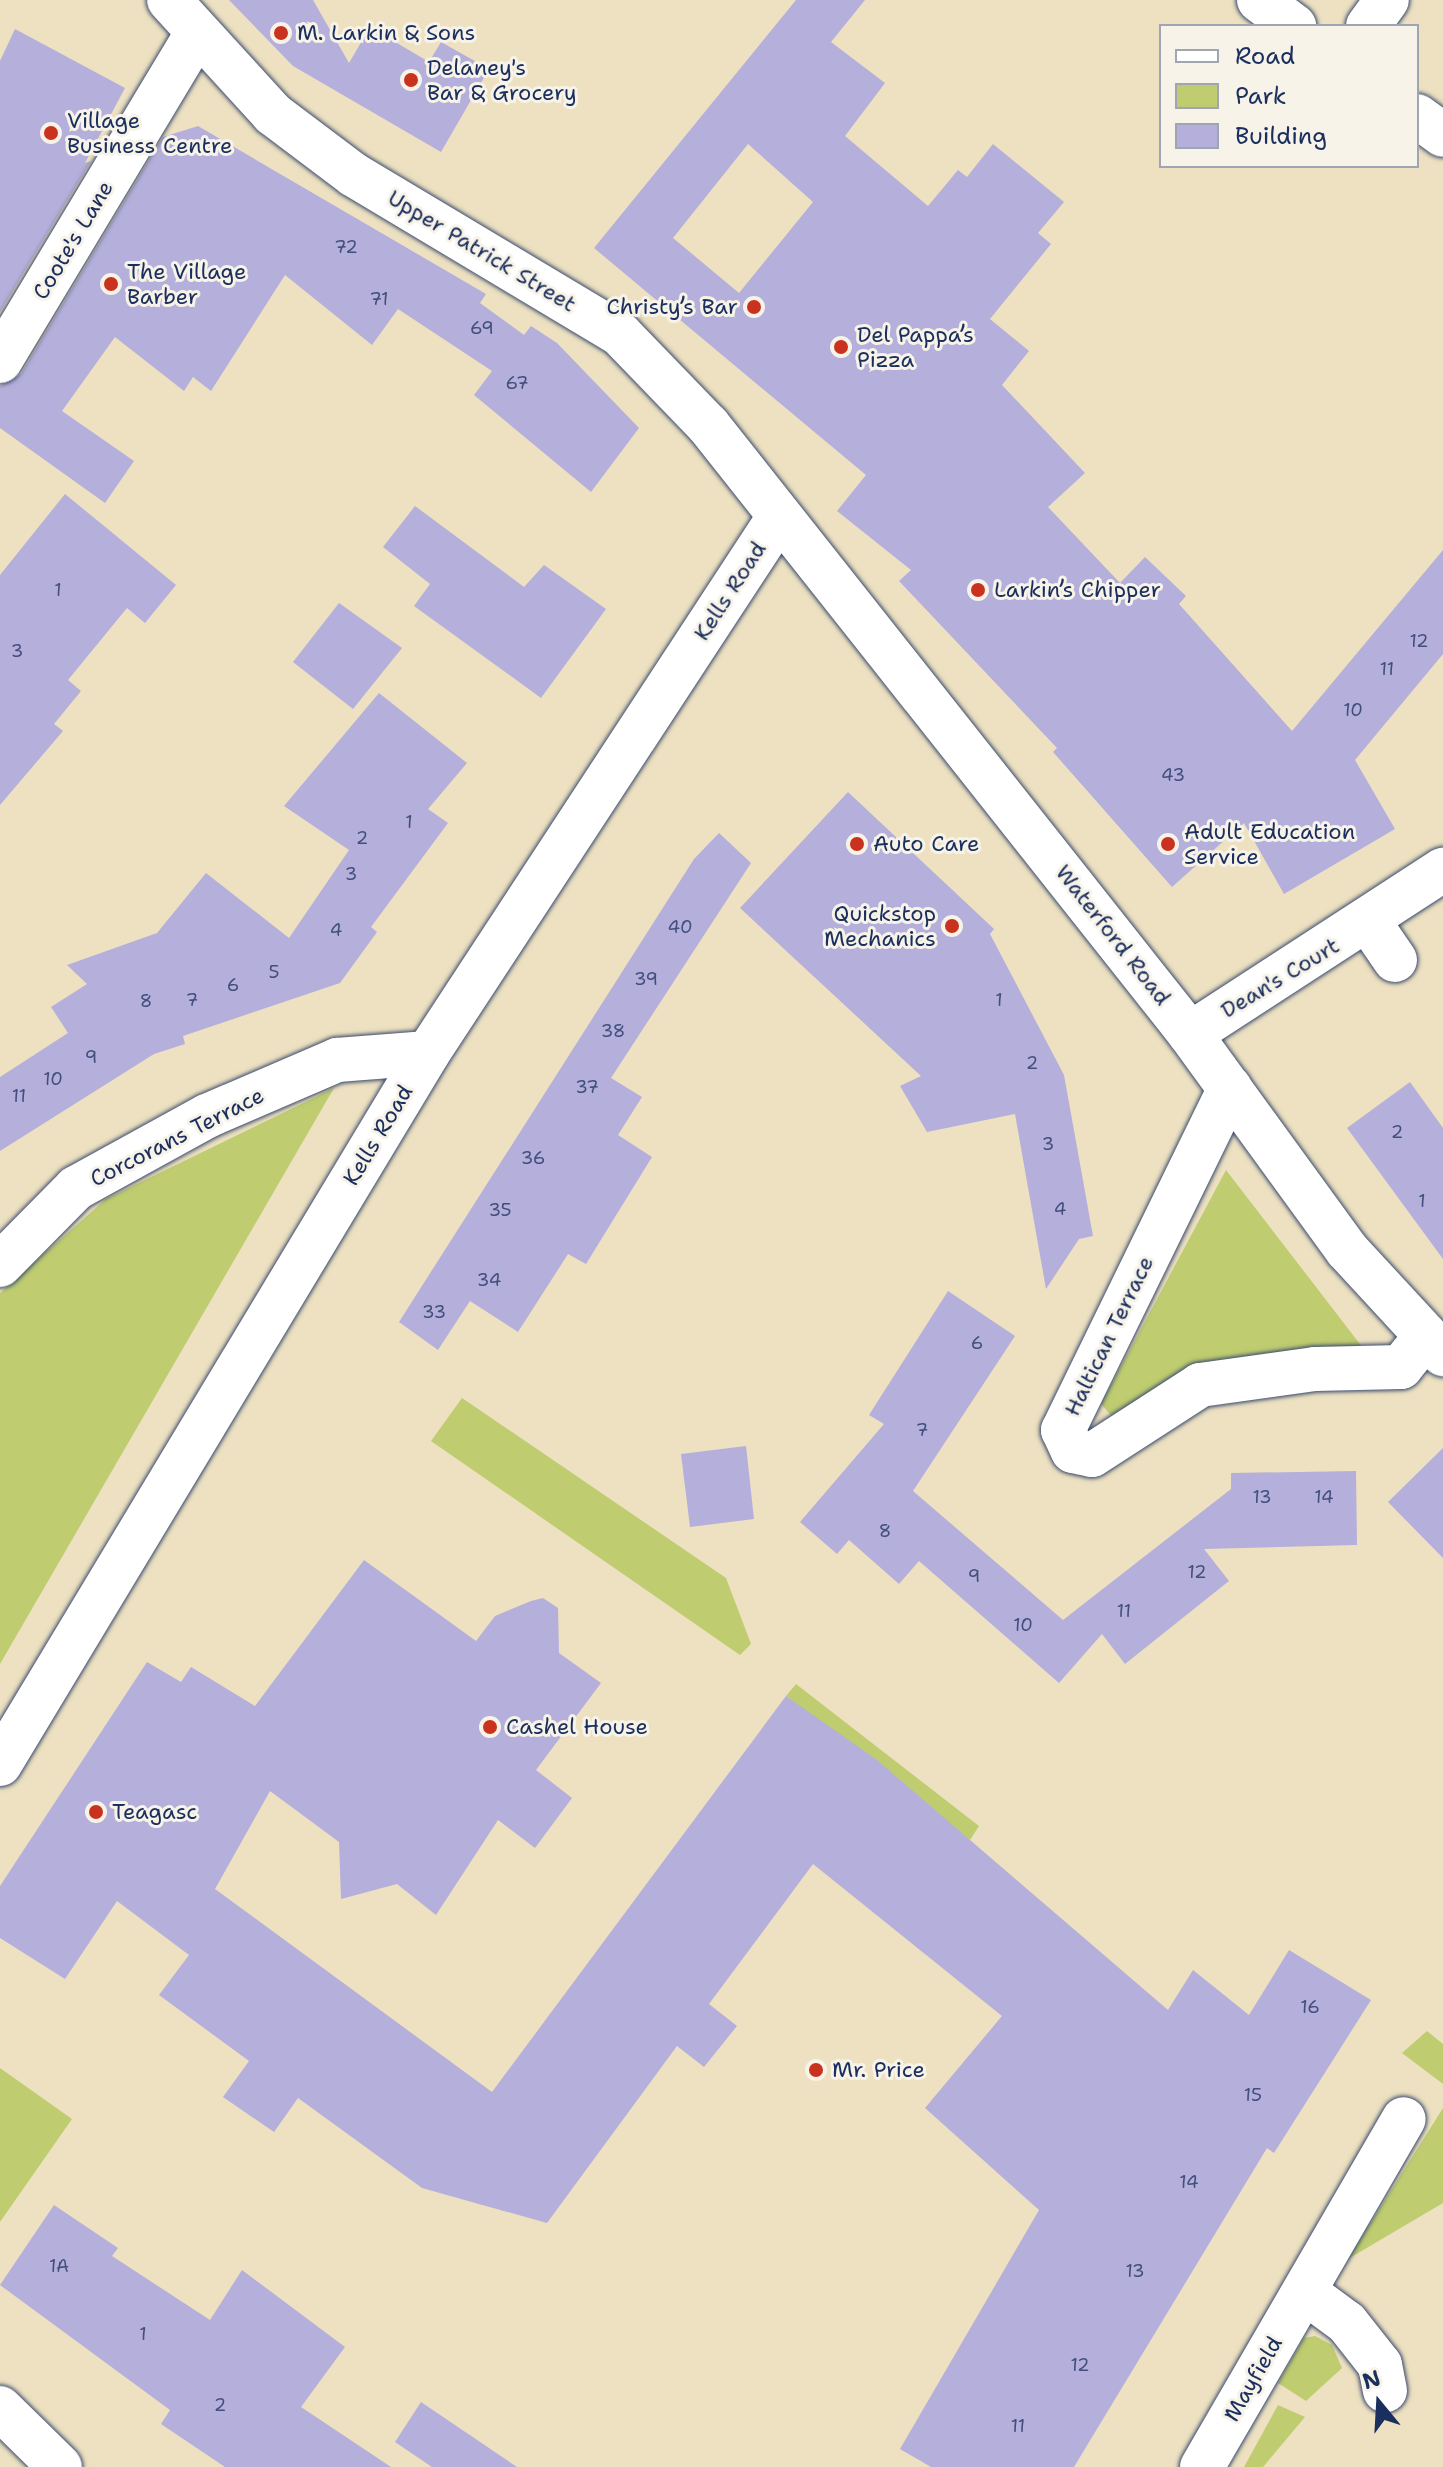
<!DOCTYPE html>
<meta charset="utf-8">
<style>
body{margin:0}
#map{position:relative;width:1443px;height:2467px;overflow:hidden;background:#ede1c1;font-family:"Shantell Sans",sans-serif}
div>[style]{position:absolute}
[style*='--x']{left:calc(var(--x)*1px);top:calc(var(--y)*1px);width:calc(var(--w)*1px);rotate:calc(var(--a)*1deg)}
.green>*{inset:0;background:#bfcd70}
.building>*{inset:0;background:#b5afdb}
.roads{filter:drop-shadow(0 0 2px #3a4a6d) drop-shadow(0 0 2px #3a4a6d)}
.street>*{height:44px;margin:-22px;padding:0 22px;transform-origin:22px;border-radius:22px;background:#fff}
.secondary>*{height:44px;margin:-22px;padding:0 22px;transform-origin:22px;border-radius:22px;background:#fff}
.dots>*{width:22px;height:22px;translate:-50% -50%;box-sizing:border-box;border:4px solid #f7f3e8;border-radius:50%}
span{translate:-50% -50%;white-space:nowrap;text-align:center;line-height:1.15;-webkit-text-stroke:6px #f7f3e8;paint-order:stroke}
.number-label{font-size:18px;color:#424f7d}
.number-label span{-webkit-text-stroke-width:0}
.poi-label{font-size:22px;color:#1b2f5e}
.left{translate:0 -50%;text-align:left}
.right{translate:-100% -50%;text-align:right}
.street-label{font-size:22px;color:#1b2f5e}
.legend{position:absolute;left:1159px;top:24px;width:260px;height:144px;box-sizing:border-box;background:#f7f3e8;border:2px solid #9fa5b1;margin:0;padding:10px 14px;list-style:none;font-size:24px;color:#1b2f5e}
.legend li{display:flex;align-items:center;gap:16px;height:40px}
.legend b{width:40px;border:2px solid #9fa5b1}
.north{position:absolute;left:1339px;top:2363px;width:80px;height:80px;-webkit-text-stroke:6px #f7f3e8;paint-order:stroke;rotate:342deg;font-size:22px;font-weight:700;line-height:32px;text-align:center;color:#1b2f5e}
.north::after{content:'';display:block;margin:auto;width:28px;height:36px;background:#1b2f5e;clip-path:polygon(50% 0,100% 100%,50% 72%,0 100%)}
</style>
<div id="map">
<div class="green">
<i style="clip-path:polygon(334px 1088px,0 1664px,0 1293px,106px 1199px)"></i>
<i style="clip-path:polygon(1226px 1170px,1363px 1348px,1256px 1355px,1193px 1369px,1115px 1420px,1101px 1404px)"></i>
<i style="clip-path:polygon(462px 1398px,726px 1578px,751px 1644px,740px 1655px,431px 1441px)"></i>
<i style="clip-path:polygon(796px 1684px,979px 1826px,970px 1840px,786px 1696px)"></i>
<i style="clip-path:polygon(1427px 2031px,1443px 2044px,1443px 2084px,1402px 2053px)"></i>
<i style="clip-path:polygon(0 2068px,72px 2119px,0 2222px)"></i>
<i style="clip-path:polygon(1443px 2108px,1443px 2203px,1348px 2259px)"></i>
<i style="clip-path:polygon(1315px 2336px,1332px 2345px,1342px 2368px,1306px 2401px,1278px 2383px,1304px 2338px)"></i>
<i style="clip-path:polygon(1278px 2405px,1305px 2417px,1263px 2467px,1244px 2467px)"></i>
</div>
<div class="building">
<i style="clip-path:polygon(229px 0,313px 0,349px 63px,370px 27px,429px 62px,441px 42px,489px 69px,441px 152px,293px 66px)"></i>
<i style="clip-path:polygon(evenodd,796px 0,865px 0,831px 42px,885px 83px,845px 136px,928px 206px,958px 170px,967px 177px,993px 144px,1064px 202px,1038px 233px,1051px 244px,990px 319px,1029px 351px,1002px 385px,1085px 473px,1048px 507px,1120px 583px,1145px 557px,1186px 596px,1179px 604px,1292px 731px,1443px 550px,1443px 654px,1355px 760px,1395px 829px,1284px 894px,1244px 823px,1172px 887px,1053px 752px,1057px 748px,899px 581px,911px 570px,837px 511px,866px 475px,594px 248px,796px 0,748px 144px,813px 202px,739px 293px,673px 238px,748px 144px)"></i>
<i style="clip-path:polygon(15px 29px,125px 88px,85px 163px,91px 161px,0 312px,0 61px)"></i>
<i style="clip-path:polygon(198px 126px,486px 294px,480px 303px,524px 335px,531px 326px,557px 343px,639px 428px,591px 492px,474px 395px,492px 371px,398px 309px,372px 345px,285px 275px,211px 391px,193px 377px,184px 391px,115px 337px,62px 411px,134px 461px,105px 503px,0 428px,0 386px,21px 374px,163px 137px)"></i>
<i style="clip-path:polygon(65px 494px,176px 585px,145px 623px,127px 608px,68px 680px,81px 691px,54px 724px,63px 731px,0 805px,0 575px)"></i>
<i style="clip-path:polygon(415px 506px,524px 587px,544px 565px,606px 609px,541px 698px,414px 606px,430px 584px,383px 547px)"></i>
<i style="clip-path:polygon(339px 603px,402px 648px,353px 709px,293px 662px)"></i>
<i style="clip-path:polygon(379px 693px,467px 763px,428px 809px,448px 823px,371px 927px,377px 932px,340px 983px,183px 1036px,185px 1044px,154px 1054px,0 1151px,0 1077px,68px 1033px,51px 1007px,87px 984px,67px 965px,157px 933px,206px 873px,289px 938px,349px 850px,284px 806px)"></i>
<i style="clip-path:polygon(848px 792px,994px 929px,990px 934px,1064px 1075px,1093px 1236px,1079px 1239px,1046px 1289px,1015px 1114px,927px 1132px,900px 1086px,921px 1076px,740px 908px)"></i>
<i style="clip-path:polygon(719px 833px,751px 863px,611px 1078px,642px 1097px,618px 1135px,652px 1157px,586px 1264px,568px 1254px,518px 1332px,470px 1301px,438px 1350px,399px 1322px,694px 859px)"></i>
<i style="clip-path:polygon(1410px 1082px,1443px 1128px,1443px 1259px,1347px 1128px)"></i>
<i style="clip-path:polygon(948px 1291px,1015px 1336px,913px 1491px,1063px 1620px,1231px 1489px,1231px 1473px,1356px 1471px,1357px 1545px,1204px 1549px,1229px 1581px,1125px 1664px,1102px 1634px,1059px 1683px,919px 1561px,899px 1584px,849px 1540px,837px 1554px,800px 1522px,884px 1424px,869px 1415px)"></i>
<i style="clip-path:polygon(746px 1446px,754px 1519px,690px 1527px,681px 1454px)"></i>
<i style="clip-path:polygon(1443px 1448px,1443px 1558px,1388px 1502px)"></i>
<i style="clip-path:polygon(364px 1560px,476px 1641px,495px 1616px,531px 1601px,543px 1598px,558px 1608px,559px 1653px,601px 1683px,536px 1770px,572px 1798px,535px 1848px,498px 1820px,436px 1915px,397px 1884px,341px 1899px,339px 1842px,270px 1791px,215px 1889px,492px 2092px,786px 1696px,877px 1760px,1168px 2010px,1193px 1970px,1249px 2015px,1289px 1950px,1371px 2000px,1274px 2153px,1267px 2148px,1074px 2467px,931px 2467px,900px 2449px,1039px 2210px,925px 2108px,1002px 2016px,813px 1864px,709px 2004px,737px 2026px,704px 2067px,677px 2046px,547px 2223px,422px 2188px,298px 2098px,274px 2132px,223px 2097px,249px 2061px,159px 1995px,189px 1955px,117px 1901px,65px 1979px,0 1938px,0 1886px,147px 1662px,181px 1682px,191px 1667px,255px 1706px)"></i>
<i style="clip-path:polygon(54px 2205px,118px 2248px,112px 2256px,210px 2320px,242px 2270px,345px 2347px,301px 2407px,391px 2467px,225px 2467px,161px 2424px,170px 2410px,0 2285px)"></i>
<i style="clip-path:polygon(421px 2402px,517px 2467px,432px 2467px,395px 2442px)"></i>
</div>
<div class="roads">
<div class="street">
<i style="--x:1259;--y:0;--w:44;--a:36.6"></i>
<i style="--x:1368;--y:26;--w:32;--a:-54"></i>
<i style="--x:1417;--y:116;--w:32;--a:36"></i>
<i style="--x:0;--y:361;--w:379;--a:-59"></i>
<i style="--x:1369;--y:922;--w:46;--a:55.6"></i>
<i style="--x:1190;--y:1034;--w:302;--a:-33"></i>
<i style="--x:1230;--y:1088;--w:381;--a:116"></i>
<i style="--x:1063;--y:1430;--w:23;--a:65"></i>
<i style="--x:1073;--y:1451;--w:19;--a:12"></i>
<i style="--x:1092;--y:1455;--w:129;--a:-32.9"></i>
<i style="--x:1200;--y:1385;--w:116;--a:-7.9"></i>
<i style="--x:1315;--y:1369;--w:86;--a:-1.3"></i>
<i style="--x:1401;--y:1367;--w:38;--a:-51"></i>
<i style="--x:0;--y:1265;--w:108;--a:-45.4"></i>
<i style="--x:76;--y:1188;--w:149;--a:-28.8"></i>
<i style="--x:207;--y:1116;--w:142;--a:-23.3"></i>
<i style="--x:337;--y:1060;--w:91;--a:-4.4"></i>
<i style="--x:1305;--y:2292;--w:52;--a:36.4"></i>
<i style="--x:1347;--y:2323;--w:53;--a:51.8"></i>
<i style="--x:1380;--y:2365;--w:26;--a:79"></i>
<i style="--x:0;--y:2408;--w:84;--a:44.5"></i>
<i style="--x:1202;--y:2467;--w:402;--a:-59.9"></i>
</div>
<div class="secondary">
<i style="--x:169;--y:0;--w:154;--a:47.6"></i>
<i style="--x:273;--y:114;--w:101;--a:37"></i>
<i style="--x:354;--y:175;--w:310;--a:30.9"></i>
<i style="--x:620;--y:334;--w:127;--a:46"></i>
<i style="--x:708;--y:425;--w:777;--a:51.64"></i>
<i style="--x:1190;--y:1034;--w:267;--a:54"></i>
<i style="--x:1347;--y:1250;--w:142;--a:47.3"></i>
<i style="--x:0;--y:1764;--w:830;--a:-58.95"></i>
<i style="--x:428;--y:1053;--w:637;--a:-56.78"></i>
</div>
</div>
<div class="dots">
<i style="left:281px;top:33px;background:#c8321e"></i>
<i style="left:411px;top:80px;background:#c8321e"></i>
<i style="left:51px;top:133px;background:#c8321e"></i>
<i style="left:111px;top:284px;background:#c8321e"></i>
<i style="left:754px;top:307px;background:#c8321e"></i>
<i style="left:841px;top:347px;background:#c8321e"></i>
<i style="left:978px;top:590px;background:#c8321e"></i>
<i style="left:857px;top:844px;background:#c8321e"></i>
<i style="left:1168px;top:844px;background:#c8321e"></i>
<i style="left:952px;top:926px;background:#c8321e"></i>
<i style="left:490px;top:1727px;background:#c8321e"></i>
<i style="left:96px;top:1812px;background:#c8321e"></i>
<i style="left:816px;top:2070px;background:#c8321e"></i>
</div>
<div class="number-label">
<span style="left:346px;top:247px">72</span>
<span style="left:379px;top:299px">71</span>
<span style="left:482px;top:328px">69</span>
<span style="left:517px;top:383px">67</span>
<span style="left:58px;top:590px">1</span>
<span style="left:1419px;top:641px">12</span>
<span style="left:17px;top:651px">3</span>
<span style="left:1387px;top:669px">11</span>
<span style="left:1353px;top:710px">10</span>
<span style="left:1173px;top:775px">43</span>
<span style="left:409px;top:822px">1</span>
<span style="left:362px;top:838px">2</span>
<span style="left:351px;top:874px">3</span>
<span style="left:680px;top:927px">40</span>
<span style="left:336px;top:930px">4</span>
<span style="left:274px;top:972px">5</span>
<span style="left:646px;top:979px">39</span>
<span style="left:233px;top:985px">6</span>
<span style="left:192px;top:1000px">7</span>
<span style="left:999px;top:1000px">1</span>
<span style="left:146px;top:1001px">8</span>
<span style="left:613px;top:1031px">38</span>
<span style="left:91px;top:1057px">9</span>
<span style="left:1032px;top:1063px">2</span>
<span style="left:53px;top:1079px">10</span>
<span style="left:587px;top:1087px">37</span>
<span style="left:19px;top:1096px">11</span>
<span style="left:1397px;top:1132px">2</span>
<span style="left:1048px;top:1144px">3</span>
<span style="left:533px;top:1158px">36</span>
<span style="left:1422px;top:1201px">1</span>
<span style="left:1060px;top:1209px">4</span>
<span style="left:500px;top:1210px">35</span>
<span style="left:489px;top:1280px">34</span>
<span style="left:434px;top:1312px">33</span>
<span style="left:977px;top:1343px">6</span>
<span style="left:922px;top:1430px">7</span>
<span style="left:1262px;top:1497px">13</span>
<span style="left:1324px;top:1497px">14</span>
<span style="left:885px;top:1531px">8</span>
<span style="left:1197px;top:1572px">12</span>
<span style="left:974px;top:1576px">9</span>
<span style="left:1124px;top:1611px">11</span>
<span style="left:1023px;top:1625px">10</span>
<span style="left:1310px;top:2007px">16</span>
<span style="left:1253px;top:2095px">15</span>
<span style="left:1189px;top:2182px">14</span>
<span style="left:59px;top:2266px">1A</span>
<span style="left:1135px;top:2271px">13</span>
<span style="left:143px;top:2334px">1</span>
<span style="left:1080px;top:2365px">12</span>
<span style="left:220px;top:2405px">2</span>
<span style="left:1018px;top:2426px">11</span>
</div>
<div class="poi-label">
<span class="left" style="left:297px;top:33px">M. Larkin &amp; Sons</span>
<span class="left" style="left:427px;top:80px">Delaney's<br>Bar &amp; Grocery</span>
<span class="left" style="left:67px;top:133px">Village<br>Business Centre</span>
<span class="left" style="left:127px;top:284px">The Village<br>Barber</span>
<span class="right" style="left:738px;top:307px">Christy’s Bar</span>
<span class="left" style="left:857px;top:347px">Del Pappa’s<br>Pizza</span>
<span class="left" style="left:994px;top:590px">Larkin’s Chipper</span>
<span class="left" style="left:1184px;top:844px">Adult Education<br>Service</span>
<span class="left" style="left:873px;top:844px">Auto Care</span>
<span class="right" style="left:936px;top:926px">Quickstop<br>Mechanics</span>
<span class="left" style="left:506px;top:1727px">Cashel House</span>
<span class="left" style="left:112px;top:1812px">Teagasc</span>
<span class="left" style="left:832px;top:2070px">Mr. Price</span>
</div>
<div class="street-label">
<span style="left:73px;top:240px;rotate:-59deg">Coote's Lane</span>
<span style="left:482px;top:251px;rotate:31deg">Upper Patrick Street</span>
<span style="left:730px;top:591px;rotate:-57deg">Kells Road</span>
<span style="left:1113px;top:935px;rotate:52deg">Waterford Road</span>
<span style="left:1280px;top:978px;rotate:-31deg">Dean's Court</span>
<span style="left:378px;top:1135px;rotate:-59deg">Kells Road</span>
<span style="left:177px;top:1137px;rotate:-27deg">Corcorans Terrace</span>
<span style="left:1109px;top:1336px;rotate:-64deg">Haltican Terrace</span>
<span style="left:1253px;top:2379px;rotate:-60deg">Mayfield</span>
</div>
<ul class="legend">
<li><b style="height:10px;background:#fff"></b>Road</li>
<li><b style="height:22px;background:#bfcd70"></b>Park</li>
<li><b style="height:22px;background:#b5afdb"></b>Building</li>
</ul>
<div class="north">N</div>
</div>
